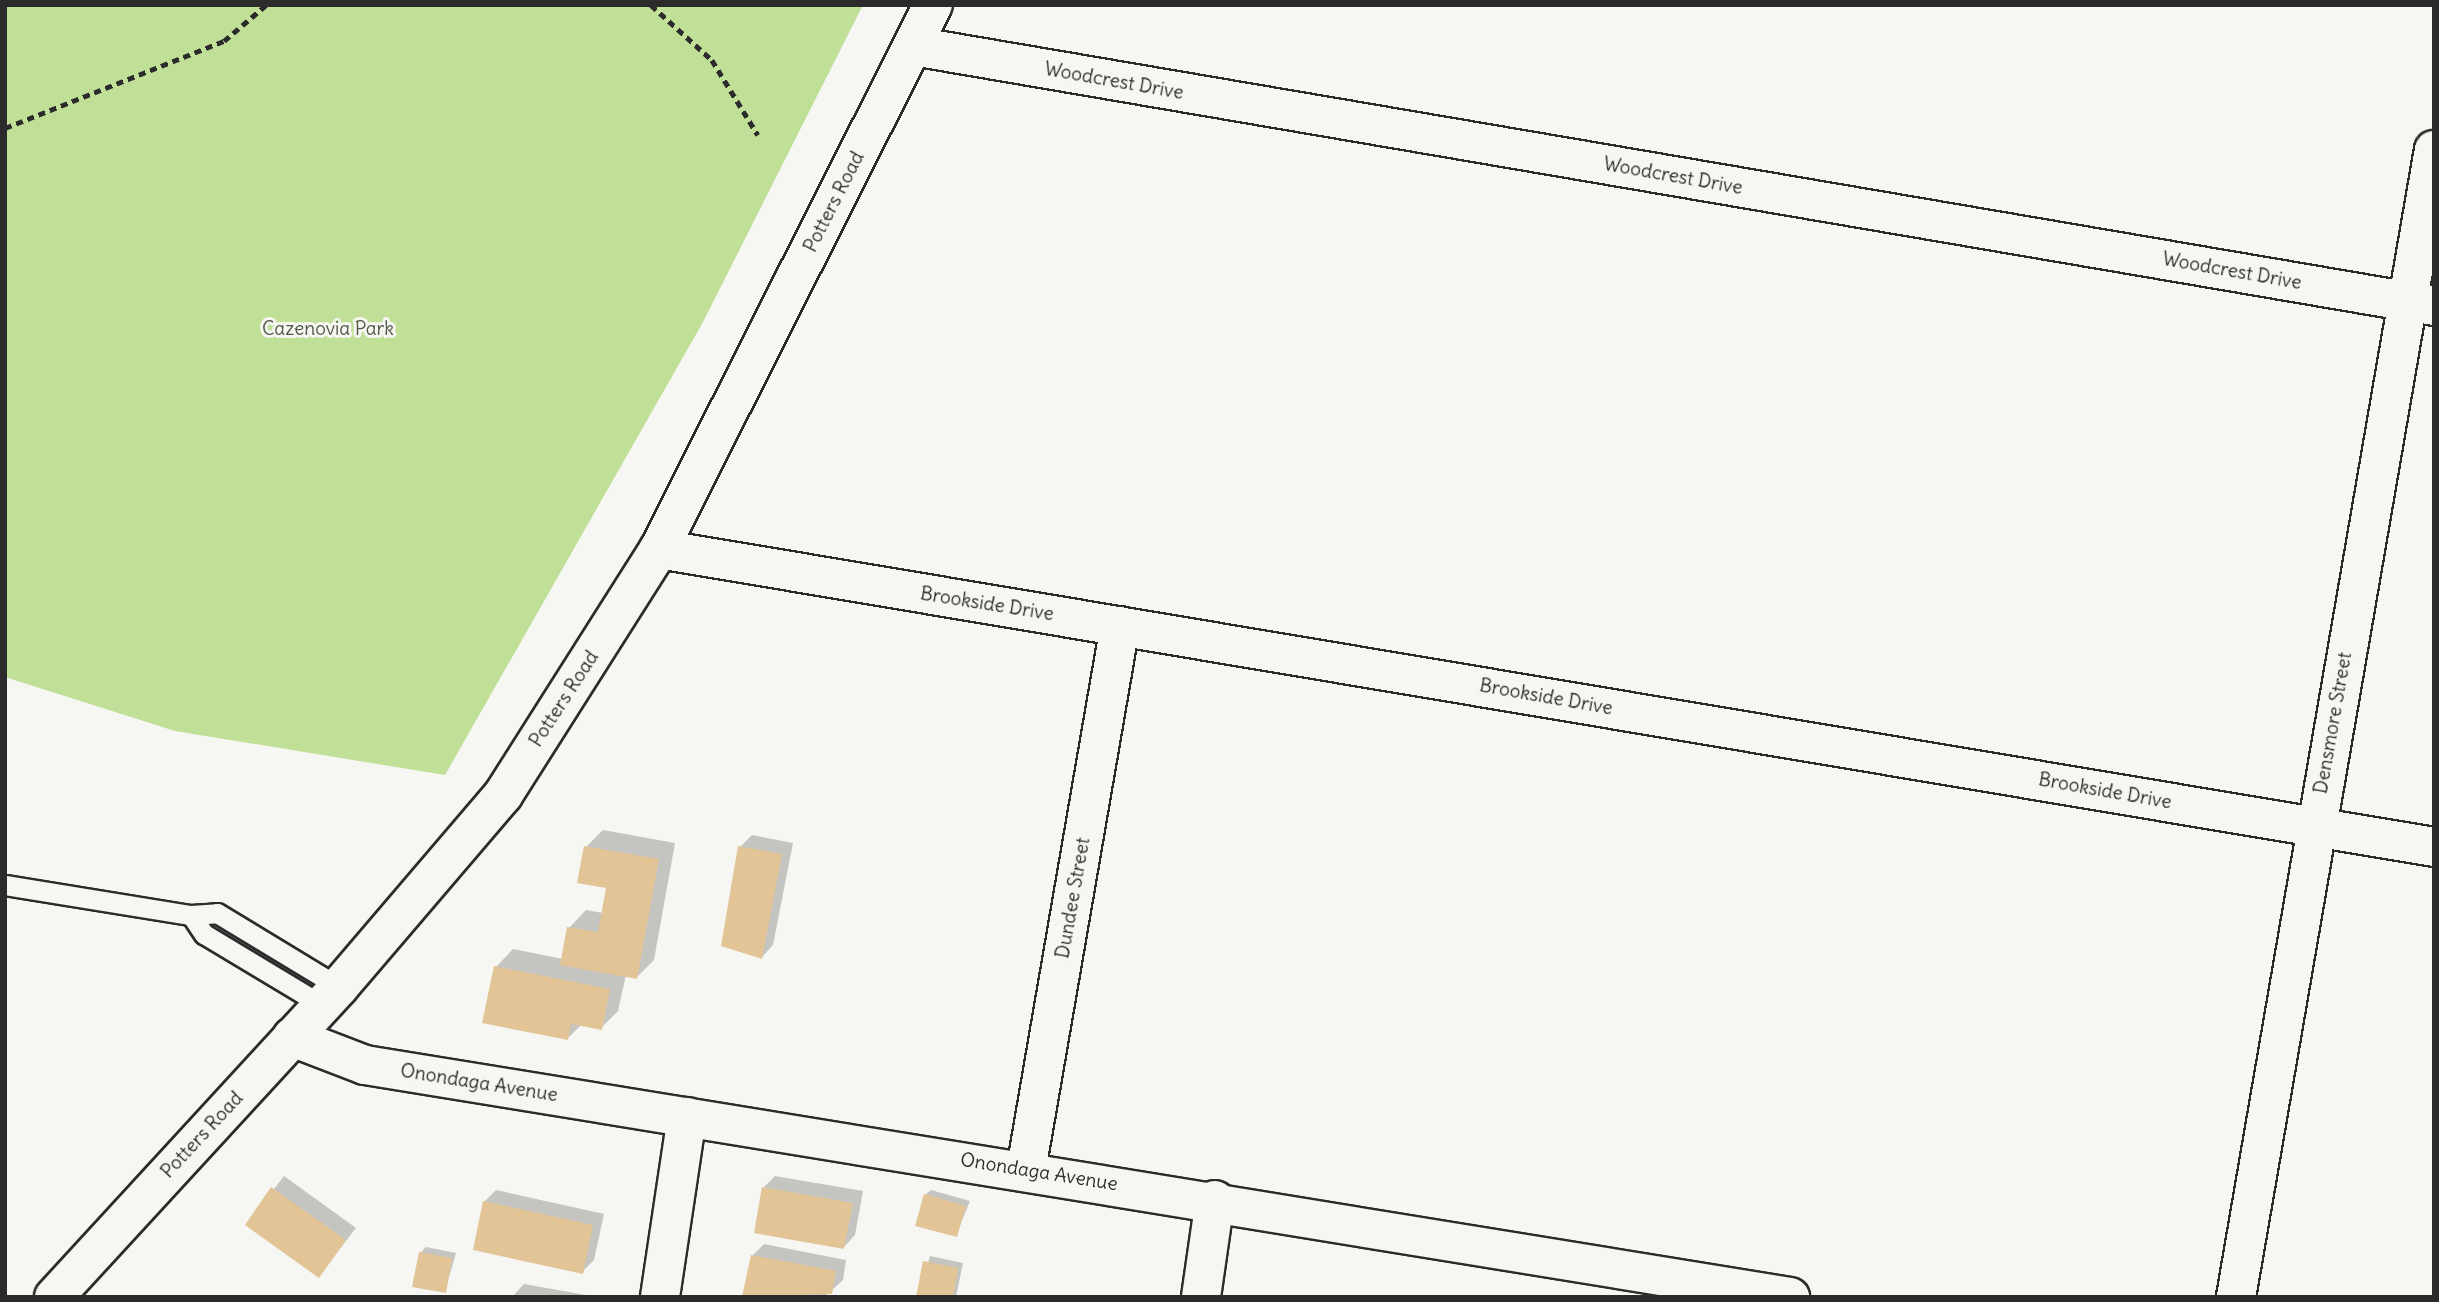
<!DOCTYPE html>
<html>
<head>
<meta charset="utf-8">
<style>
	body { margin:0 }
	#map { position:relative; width:2439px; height:1302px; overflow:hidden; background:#f6f6f2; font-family:Delius,sans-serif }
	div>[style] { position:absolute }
	.green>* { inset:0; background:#c0df97 }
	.shadow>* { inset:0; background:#0003 }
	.building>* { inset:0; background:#e2c496 }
	.path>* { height:4.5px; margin-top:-2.25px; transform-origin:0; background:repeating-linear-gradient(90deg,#2b2b2b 0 7px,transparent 0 12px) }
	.roads { filter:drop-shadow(2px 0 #2b2b2b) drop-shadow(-2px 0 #2b2b2b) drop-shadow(0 2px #2b2b2b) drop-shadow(0 -2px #2b2b2b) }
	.lane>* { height:19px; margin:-9.5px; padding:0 9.5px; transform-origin:9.5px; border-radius:9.5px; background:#f6f6f2 }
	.street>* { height:38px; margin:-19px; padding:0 19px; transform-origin:19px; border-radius:19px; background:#f6f6f2 }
	.secondary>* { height:38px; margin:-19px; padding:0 19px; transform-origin:19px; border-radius:19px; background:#f6f6f2 }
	span { translate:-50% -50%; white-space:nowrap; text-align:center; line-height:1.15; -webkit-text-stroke:6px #f6f6f2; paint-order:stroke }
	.street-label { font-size:19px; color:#2b2b2b }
	.park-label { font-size:19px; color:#505846 }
	.frame { position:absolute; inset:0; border:7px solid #2b2b2b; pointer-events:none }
</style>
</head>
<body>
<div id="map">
	<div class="green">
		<div style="clip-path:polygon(5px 5px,863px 5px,703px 322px,445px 775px,175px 731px,5px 677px)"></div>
	</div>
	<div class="shadow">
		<div style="clip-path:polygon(603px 830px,675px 843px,654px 960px,637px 977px,626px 975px,618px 1011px,601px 1028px,582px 1024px,567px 1039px,496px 967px,513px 949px,563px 959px,569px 928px,586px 910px,603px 913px,608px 886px,586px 847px)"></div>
		<div style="clip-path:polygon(752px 835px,793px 843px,773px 945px,762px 957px,740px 847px)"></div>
		<div style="clip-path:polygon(284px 1176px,356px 1228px,319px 1276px,247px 1224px)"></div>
		<div style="clip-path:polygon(775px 1176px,863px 1191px,855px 1235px,844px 1247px,764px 1187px)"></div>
		<div style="clip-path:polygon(496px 1190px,604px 1214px,594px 1260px,582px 1272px,484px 1202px)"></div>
		<div style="clip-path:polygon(931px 1190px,970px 1201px,956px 1235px,925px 1195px)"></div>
		<div style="clip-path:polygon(764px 1244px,846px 1260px,843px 1280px,824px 1297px,744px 1297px,752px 1256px)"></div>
		<div style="clip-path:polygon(426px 1247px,456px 1253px,445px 1291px,420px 1253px)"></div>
		<div style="clip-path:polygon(930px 1256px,963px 1263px,956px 1297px,918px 1297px)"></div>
		<div style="clip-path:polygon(524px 1284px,586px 1295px,585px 1297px,512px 1297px)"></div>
	</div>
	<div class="building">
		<div style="clip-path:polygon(584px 846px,659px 859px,637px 979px,560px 965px,567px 927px,598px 932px,606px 888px,577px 883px)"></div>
		<div style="clip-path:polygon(738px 846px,782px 854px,762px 959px,721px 946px)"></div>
		<div style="clip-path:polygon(494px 966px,610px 989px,602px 1030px,571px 1024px,568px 1040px,482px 1023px)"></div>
		<div style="clip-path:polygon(271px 1187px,346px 1240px,319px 1278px,245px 1225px)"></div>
		<div style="clip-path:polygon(762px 1187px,853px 1203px,844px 1249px,754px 1233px)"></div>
		<div style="clip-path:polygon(924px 1194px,966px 1206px,957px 1237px,915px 1226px)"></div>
		<div style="clip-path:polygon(483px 1201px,593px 1225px,583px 1274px,473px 1250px)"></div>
		<div style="clip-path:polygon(419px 1252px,452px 1258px,446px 1293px,412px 1287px)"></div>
		<div style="clip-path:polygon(751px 1255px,836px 1271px,832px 1294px,742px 1297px)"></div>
		<div style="clip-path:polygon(923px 1261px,958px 1268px,953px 1297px,916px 1297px)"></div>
	</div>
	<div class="path">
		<div style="left:651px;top:5px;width:82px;rotate:42deg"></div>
		<div style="left:712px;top:60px;width:88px;rotate:58.5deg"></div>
		<div style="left:5px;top:128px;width:236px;rotate:-21.7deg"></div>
		<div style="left:224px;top:41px;width:55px;rotate:-40.6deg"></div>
	</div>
	<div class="roads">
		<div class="lane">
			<div style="left:5px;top:885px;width:188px;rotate:9.2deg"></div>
			<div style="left:191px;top:915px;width:26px;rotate:-4deg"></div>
			<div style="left:217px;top:913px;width:143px;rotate:31.2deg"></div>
			<div style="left:191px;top:915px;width:23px;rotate:56deg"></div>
			<div style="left:204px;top:934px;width:138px;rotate:31deg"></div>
		</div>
		<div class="street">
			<div style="left:913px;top:46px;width:1543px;rotate:9.7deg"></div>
			<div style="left:659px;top:549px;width:1800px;rotate:9.53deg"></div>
			<div style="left:1026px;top:1170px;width:552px;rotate:-80.2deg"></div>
			<div style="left:660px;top:1297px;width:182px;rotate:-81.5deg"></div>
			<div style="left:1201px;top:1297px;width:98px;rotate:-81.8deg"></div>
			<div style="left:2236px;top:1297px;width:1164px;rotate:-80.21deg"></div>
		</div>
		<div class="secondary">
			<div style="left:292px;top:1037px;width:78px;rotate:21deg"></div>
			<div style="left:365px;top:1065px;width:1444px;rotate:9.25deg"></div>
			<div style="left:54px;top:1297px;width:421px;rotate:-47.4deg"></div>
			<div style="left:339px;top:987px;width:253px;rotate:-49.5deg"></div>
			<div style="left:503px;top:795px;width:291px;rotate:-57.6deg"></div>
			<div style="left:659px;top:549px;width:609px;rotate:-63.27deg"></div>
		</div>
	</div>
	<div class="street-label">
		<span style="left:1114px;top:81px;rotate:10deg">Woodcrest Drive</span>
		<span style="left:1673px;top:176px;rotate:10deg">Woodcrest Drive</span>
		<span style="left:834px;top:202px;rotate:-63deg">Potters Road</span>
		<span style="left:2232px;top:271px;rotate:10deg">Woodcrest Drive</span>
		<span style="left:987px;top:604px;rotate:9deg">Brookside Drive</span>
		<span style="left:1546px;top:697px;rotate:10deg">Brookside Drive</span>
		<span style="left:564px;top:699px;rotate:-57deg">Potters Road</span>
		<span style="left:2333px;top:723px;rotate:-80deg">Densmore Street</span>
		<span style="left:2105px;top:791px;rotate:10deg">Brookside Drive</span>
		<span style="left:1073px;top:898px;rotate:-80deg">Dundee Street</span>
		<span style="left:479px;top:1083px;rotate:9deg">Onondaga Avenue</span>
		<span style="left:202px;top:1135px;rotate:-47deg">Potters Road</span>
		<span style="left:1039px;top:1172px;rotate:9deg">Onondaga Avenue</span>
	</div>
	<div class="park-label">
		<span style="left:328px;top:329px">Cazenovia Park</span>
	</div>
	<div class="frame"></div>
</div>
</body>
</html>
